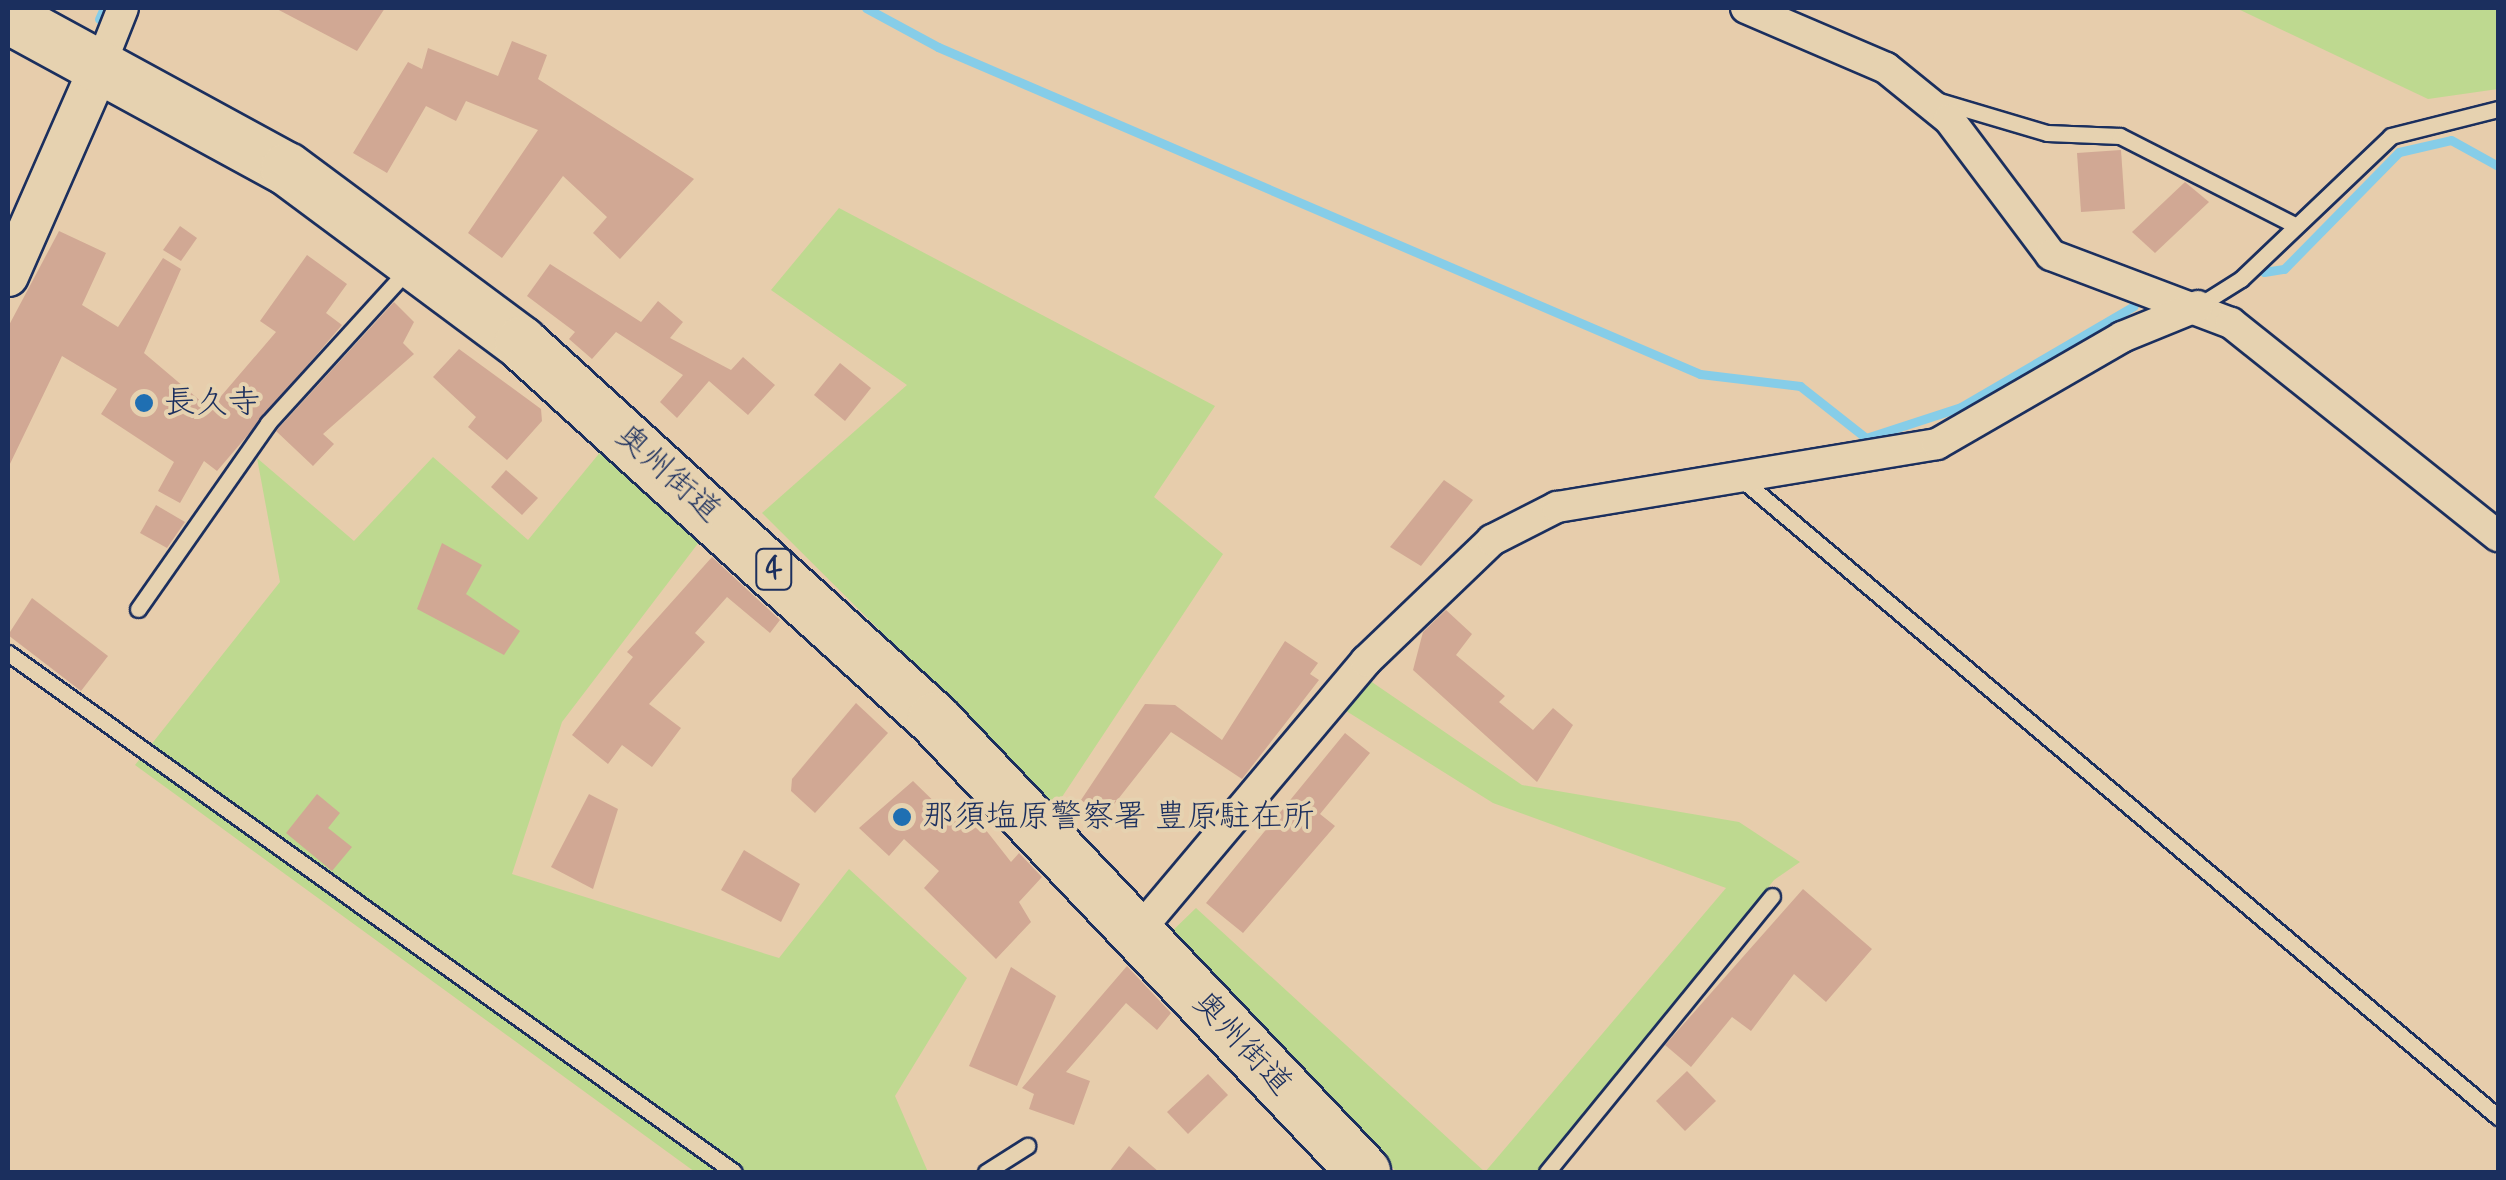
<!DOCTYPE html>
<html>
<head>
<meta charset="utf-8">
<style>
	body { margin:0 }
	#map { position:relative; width:2506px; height:1180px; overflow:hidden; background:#e7cdac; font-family:Mynerve,"Klee One",sans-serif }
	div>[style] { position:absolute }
	.green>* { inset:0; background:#bed990 }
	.stream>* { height:9px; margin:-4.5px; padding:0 4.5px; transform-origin:4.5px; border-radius:4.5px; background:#86cde8 }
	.building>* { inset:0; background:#d1a894 }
	.roads { filter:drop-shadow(2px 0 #1b2f5e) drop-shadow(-2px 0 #1b2f5e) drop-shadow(0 2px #1b2f5e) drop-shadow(0 -2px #1b2f5e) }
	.lane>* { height:15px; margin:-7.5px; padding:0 7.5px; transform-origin:7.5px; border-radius:7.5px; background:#e6d2b0 }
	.street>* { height:30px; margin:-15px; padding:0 15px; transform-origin:15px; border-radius:15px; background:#e6d2b0 }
	.secondary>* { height:40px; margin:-20px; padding:0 20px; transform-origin:20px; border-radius:20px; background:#e6d2b0 }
	.highway>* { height:52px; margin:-26px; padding:0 26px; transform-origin:26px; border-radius:26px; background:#e6d2b0 }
	.dots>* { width:28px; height:28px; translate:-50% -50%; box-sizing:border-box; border:5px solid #e6d2b0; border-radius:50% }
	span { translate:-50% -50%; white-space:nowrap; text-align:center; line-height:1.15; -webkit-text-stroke:8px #e6d2b0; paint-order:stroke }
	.shield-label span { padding:2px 8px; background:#e6d2b0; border:2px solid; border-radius:8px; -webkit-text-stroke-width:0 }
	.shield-label { font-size:30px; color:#1b2f5e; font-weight:700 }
	.poi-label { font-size:32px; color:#1b2f5e }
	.left { translate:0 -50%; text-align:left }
	.street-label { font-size:32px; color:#1b2f5e }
	.frame { position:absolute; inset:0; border:10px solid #1b2f5e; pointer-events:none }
</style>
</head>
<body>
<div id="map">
	<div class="green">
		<div style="clip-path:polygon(2236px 8px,2498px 8px,2498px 89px,2428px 99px)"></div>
		<div style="clip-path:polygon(839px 208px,1215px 406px,1154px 497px,1223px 554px,1056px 806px,762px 513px,907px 385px,771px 290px)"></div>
		<div style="clip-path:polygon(602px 450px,709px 529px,562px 722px,512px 874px,779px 958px,849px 869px,967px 978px,895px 1096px,928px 1172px,695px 1172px,135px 765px,280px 582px,257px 458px,354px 541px,433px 457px,528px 540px)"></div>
		<div style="clip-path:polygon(1366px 678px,1522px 785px,1739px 822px,1800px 862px,1774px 880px,1547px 1172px,1397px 1172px,1165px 938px,1196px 908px,1485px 1172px,1726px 888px,1493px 803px,1343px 709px)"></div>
	</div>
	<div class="stream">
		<div style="left:866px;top:8px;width:82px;rotate:28.4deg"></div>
		<div style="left:938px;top:47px;width:829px;rotate:23.23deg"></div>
		<div style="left:1700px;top:374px;width:101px;rotate:6.8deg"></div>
		<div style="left:1800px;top:386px;width:84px;rotate:38.2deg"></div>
		<div style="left:1866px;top:438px;width:100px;rotate:-18.1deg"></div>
		<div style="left:1961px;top:407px;width:200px;rotate:-30.3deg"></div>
		<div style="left:99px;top:19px;width:12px;rotate:-66deg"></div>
		<div style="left:2264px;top:272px;width:20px;rotate:-9deg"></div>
		<div style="left:2284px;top:269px;width:164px;rotate:-45.5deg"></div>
		<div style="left:2399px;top:152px;width:53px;rotate:-13deg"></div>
		<div style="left:2451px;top:140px;width:54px;rotate:29deg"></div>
	</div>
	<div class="building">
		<div style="clip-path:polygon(275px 8px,385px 8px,357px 51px)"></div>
		<div style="clip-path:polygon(512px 41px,547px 55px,538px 79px,694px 179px,620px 259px,593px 233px,607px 217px,563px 176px,502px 258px,468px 233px,538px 130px,466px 101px,456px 121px,426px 106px,387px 173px,353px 153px,408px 62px,422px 69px,428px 48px,498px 76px)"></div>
		<div style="clip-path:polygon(2121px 150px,2125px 209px,2081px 212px,2077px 153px)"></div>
		<div style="clip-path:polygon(2185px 182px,2209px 202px,2155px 253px,2132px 232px)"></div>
		<div style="clip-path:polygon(180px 226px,197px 238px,181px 261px,163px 250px)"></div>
		<div style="clip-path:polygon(59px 231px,106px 253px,82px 305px,118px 327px,163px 258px,181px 269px,144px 353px,210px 409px,276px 332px,260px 321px,307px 255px,347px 284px,326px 313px,342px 325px,217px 471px,204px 461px,180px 503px,158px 491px,174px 462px,101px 414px,117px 389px,62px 356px,8px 468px,8px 327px)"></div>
		<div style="clip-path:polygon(550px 264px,641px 322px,658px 301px,683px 322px,670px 338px,731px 370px,743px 357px,775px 385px,748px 415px,709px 381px,677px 418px,660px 402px,683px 375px,616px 332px,592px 359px,569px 339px,575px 332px,527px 296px)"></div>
		<div style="clip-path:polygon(394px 302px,414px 322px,403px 343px,414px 354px,323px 434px,334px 444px,313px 466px,276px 431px)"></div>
		<div style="clip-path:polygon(459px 349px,541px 409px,542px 421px,507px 460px,468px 427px,476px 417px,433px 377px)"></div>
		<div style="clip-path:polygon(840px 363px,871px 388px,845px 421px,814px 395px)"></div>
		<div style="clip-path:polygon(506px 470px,538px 498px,522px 515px,491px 487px)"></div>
		<div style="clip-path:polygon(1444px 480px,1473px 500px,1421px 566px,1390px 547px)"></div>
		<div style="clip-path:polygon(156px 505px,185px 522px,167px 548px,140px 533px)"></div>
		<div style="clip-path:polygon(442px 543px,482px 565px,466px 594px,520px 631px,504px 655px,417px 609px)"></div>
		<div style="clip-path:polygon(712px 557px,780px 620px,770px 633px,727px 597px,695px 633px,705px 642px,649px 704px,681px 728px,652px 767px,622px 745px,608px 764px,572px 735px,633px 657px,627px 652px)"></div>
		<div style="clip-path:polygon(32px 598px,108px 656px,81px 691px,8px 635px)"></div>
		<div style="clip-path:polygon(1446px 610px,1472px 634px,1456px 655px,1505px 696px,1499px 702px,1533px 730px,1553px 708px,1573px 725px,1537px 782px,1413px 670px,1423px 632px)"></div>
		<div style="clip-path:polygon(1285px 641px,1318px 663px,1310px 674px,1319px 680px,1242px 779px,1171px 732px,1104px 817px,1081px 800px,1145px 704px,1175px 705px,1222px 740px)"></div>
		<div style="clip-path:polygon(856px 703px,888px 733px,815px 813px,791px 791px,792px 779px)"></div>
		<div style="clip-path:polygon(1345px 733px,1370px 753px,1320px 814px,1335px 826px,1243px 933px,1206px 903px)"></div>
		<div style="clip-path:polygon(913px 781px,949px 816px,963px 801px,1011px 862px,1019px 853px,1042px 877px,1019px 902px,1031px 922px,996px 959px,924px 888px,939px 871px,904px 839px,889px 856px,859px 828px)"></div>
		<div style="clip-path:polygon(317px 794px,340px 813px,328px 828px,352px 847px,332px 871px,286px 833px)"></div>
		<div style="clip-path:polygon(589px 794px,618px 809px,593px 889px,551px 867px)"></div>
		<div style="clip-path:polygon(744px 850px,800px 884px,781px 922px,721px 890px)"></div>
		<div style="clip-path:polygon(1803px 889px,1872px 949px,1826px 1002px,1794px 974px,1751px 1031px,1732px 1017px,1691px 1067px,1665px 1045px)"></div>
		<div style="clip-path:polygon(1127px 966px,1171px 1013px,1157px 1030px,1126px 1003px,1066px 1072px,1090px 1081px,1074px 1125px,1029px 1109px,1034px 1094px,1022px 1088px)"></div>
		<div style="clip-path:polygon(1011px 967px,1056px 996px,1017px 1086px,969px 1066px)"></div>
		<div style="clip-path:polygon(1687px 1071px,1716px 1101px,1685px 1131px,1656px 1101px)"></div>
		<div style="clip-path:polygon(1208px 1074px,1228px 1095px,1188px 1134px,1167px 1112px)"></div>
		<div style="clip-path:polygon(1129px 1146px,1159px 1172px,1109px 1172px)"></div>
	</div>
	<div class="roads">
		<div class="lane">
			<div style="left:1939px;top:101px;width:113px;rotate:16.5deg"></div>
			<div style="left:2047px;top:133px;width:73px;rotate:2.4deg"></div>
			<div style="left:2120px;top:136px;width:196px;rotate:27deg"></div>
			<div style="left:2198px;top:306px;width:51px;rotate:-32.1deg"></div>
			<div style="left:2241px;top:279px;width:207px;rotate:-43.6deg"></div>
			<div style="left:2391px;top:136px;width:110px;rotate:-14.2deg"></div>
			<div style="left:1739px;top:477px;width:993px;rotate:40.14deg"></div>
			<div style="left:138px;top:609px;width:227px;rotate:-55deg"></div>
			<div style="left:268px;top:423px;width:208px;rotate:-47.7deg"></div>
			<div style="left:8px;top:653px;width:892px;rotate:35.56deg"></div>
			<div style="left:986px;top:1172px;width:49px;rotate:-32.4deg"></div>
			<div style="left:1547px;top:1172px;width:356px;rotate:-50.8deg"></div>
		</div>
		<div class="street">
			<div style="left:1746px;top:8px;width:152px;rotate:23.2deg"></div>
			<div style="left:1886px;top:68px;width:81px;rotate:39deg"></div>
			<div style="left:1949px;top:119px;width:170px;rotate:53.1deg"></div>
			<div style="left:2051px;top:255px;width:192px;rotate:20.7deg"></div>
			<div style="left:2231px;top:323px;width:342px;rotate:38.6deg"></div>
			<div style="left:100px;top:66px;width:62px;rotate:-68.4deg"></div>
			<div style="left:1137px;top:933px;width:356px;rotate:-49.9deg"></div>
			<div style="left:1366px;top:661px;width:175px;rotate:-43.8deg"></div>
			<div style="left:1492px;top:540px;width:73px;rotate:-26.9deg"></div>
			<div style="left:1557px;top:507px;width:385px;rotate:-9.4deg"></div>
			<div style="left:1937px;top:444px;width:214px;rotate:-30deg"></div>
			<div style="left:2122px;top:337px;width:82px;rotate:-22.2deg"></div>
		</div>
		<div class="secondary">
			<div style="left:8px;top:276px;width:229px;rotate:-66.3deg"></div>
		</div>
		<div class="highway">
			<div style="left:8px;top:17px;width:318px;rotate:28.6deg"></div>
			<div style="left:287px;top:169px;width:292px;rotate:36.6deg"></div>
			<div style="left:521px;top:343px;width:559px;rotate:42.32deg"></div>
			<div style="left:934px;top:719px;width:625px;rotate:46.49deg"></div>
		</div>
	</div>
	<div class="dots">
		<div style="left:144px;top:403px;background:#1f6fb2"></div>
		<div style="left:902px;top:817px;background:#1f6fb2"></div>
	</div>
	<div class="shield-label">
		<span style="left:774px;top:569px">4</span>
	</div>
	<div class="poi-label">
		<span class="left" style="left:164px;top:403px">長久寺</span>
		<span class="left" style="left:922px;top:817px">那須塩原警察署 豊原駐在所</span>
	</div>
	<div class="street-label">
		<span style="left:668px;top:474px;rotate:42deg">奥州街道</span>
		<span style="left:1242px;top:1044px;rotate:47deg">奥州街道</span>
	</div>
	<div class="frame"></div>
</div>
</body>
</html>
